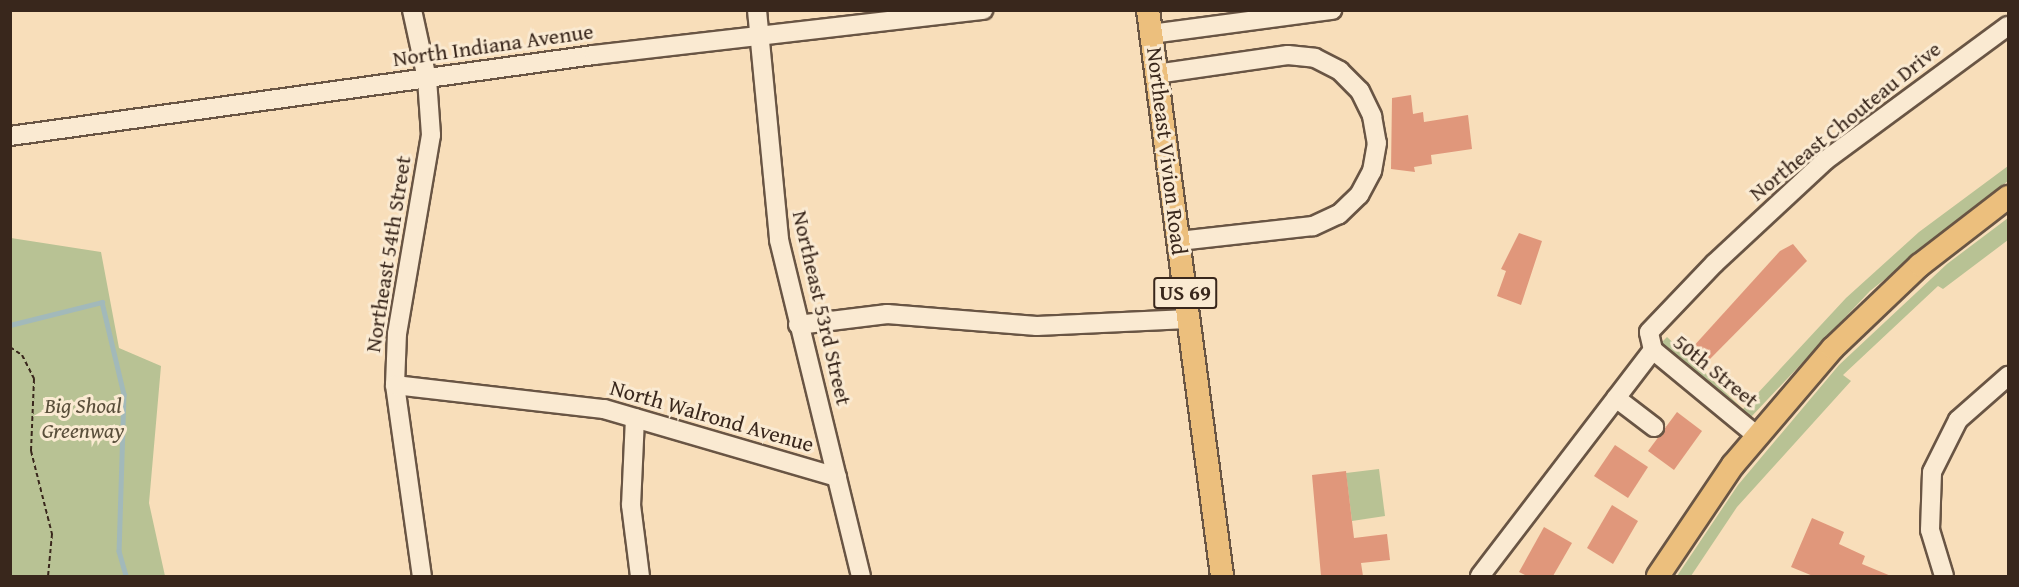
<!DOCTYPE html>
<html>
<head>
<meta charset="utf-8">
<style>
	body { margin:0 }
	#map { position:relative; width:2019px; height:587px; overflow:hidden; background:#f8deba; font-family:"Gentium Book Plus",serif }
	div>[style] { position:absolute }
	.green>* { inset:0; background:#b8c294 }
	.stream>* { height:4.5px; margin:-2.25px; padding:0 2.25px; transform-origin:2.25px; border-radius:2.25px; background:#a2b9ba }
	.building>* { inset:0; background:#e0977b }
	.path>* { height:2px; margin-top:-1px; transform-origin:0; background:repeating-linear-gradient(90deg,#39271c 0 4.5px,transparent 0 7.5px) }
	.roads { filter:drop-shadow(2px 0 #695544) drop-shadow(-2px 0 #695544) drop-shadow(0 2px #695544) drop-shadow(0 -2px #695544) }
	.minor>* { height:18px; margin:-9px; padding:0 9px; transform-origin:9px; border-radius:9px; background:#faead2 }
	.major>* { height:22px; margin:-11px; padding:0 11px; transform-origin:11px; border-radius:11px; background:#ecbf7d }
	span { translate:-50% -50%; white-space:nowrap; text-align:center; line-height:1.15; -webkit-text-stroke:6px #faead2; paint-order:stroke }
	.shield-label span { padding:2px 4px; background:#faead2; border:2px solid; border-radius:4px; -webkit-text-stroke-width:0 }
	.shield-label { font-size:21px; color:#39271c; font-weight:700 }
	.street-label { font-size:22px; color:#39271c }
	.park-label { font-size:22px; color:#594e3a; font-style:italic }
	.frame { position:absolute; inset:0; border:12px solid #39271c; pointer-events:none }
</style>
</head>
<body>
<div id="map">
	<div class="green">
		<div style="clip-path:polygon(2008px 166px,2008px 181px,1870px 291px,1751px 417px,1745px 418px,1664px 353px,1660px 344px,1667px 337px,1743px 409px,1846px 298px,1919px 232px)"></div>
		<div style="clip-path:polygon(2008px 218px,2008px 240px,1943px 289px,1938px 286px,1843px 375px,1851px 381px,1737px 507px,1691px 576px,1677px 576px,1738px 485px,1839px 365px,1947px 264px)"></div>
		<div style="clip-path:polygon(11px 238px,101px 252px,119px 348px,161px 366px,149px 503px,165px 576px,11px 576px)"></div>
		<div style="clip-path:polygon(1379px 469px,1385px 516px,1352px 521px,1346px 473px)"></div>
	</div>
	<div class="stream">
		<div style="left:10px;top:325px;width:95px;rotate:-14deg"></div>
		<div style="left:102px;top:302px;width:95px;rotate:76.6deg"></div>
		<div style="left:124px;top:394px;width:157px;rotate:91.8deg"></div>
		<div style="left:119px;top:551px;width:26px;rotate:74deg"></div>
	</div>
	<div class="building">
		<div style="clip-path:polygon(1411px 95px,1413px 114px,1423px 112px,1424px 122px,1468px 115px,1472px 149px,1431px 155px,1432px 164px,1414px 167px,1415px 172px,1391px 169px,1392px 98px)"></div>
		<div style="clip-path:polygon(1519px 233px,1542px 241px,1521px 305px,1497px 296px,1506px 271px,1501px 269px)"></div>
		<div style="clip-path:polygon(1793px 244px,1807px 261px,1707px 362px,1692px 348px,1780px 251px)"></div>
		<div style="clip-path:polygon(1677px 412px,1702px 431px,1674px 470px,1648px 451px)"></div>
		<div style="clip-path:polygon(1615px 445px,1648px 467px,1628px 498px,1594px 476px)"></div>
		<div style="clip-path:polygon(1346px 471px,1354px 538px,1387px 534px,1390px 560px,1361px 563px,1363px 576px,1321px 576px,1312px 475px)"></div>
		<div style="clip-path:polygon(1612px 505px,1638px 521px,1613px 564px,1587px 548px)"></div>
		<div style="clip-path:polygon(1812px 518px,1844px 532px,1839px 544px,1865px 556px,1862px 564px,1891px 576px,1813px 576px,1791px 567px)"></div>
		<div style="clip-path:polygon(1544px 527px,1572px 543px,1553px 576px,1527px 576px,1519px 572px)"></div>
	</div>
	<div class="path">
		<div style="left:10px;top:347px;width:14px;rotate:34deg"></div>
		<div style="left:22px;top:355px;width:27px;rotate:63deg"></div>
		<div style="left:34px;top:379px;width:72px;rotate:92.4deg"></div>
		<div style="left:31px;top:451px;width:86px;rotate:75.8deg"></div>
		<div style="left:52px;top:534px;width:42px;rotate:95.4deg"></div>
	</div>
	<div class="roads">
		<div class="minor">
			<div style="left:412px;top:10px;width:71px;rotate:77.7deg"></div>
			<div style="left:427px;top:79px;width:56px;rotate:85.9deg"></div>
			<div style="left:431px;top:135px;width:201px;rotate:99.7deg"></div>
			<div style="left:397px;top:333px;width:52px;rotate:92.2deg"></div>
			<div style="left:395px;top:385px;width:193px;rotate:82deg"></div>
			<div style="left:757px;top:10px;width:231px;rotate:84.5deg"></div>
			<div style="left:779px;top:240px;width:346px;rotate:76.3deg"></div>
			<div style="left:1151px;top:34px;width:183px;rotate:-7.6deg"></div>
			<div style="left:1156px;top:74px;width:133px;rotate:-8.2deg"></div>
			<div style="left:1288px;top:55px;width:27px;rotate:6deg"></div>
			<div style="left:1315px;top:58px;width:28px;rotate:27deg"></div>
			<div style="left:1340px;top:71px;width:28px;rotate:45deg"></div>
			<div style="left:1360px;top:91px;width:28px;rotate:64deg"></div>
			<div style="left:1372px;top:116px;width:27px;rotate:80deg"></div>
			<div style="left:1377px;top:143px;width:28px;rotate:100deg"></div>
			<div style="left:1372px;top:171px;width:27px;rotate:118deg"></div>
			<div style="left:1359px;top:195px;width:28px;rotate:136deg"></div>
			<div style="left:1339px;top:214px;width:29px;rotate:155deg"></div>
			<div style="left:1313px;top:226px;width:135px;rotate:173.6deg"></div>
			<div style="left:10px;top:136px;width:590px;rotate:-7.9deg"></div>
			<div style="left:594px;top:55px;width:392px;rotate:-6.6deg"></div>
			<div style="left:798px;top:325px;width:90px;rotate:-7deg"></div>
			<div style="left:887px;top:314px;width:150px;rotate:4.6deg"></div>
			<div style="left:1037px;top:326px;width:151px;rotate:-2.7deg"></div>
			<div style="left:395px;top:385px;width:210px;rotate:6.6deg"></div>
			<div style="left:604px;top:409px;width:243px;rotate:16.3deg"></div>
			<div style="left:1616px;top:398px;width:48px;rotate:37.3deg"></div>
			<div style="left:635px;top:418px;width:87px;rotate:92.6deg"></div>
			<div style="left:631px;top:505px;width:72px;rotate:82.8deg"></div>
			<div style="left:1756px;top:435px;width:134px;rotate:-140.5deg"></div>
			<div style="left:1653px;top:350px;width:18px;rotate:-103deg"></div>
			<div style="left:1649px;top:332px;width:95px;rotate:-46.3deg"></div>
			<div style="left:1715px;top:263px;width:151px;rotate:-42.9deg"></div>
			<div style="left:1826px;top:160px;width:226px;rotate:-36.4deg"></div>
			<div style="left:1480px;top:576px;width:285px;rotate:-52.6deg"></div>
			<div style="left:1944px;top:576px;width:48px;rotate:-106.9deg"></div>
			<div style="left:1930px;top:530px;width:58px;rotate:-88deg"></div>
			<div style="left:1932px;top:472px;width:58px;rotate:-63.4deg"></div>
			<div style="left:1958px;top:420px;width:67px;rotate:-41.3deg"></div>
		</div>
		<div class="major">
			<div style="left:1148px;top:10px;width:571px;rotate:82.55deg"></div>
			<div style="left:1658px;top:576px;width:134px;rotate:-56deg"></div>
			<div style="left:1733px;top:465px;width:154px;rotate:-49.5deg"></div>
			<div style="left:1833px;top:348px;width:120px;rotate:-43.7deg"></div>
			<div style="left:1920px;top:265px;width:111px;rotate:-37.7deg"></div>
		</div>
	</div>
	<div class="shield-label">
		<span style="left:1185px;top:293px">US 69</span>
	</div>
	<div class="street-label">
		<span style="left:493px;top:45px;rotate:-8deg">North Indiana Avenue</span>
		<span style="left:1845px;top:121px;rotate:-39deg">Northeast Chouteau Drive</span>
		<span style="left:1167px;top:151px;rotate:83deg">Northeast Vivion Road</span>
		<span style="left:388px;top:254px;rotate:-81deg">Northeast 54th Street</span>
		<span style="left:822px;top:308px;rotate:77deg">Northeast 53rd Street</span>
		<span style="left:1716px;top:371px;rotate:39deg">50th Street</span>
		<span style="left:712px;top:416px;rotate:16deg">North Walrond Avenue</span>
	</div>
	<div class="park-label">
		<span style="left:83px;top:418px">Big Shoal<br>Greenway</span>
	</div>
	<div class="frame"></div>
</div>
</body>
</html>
